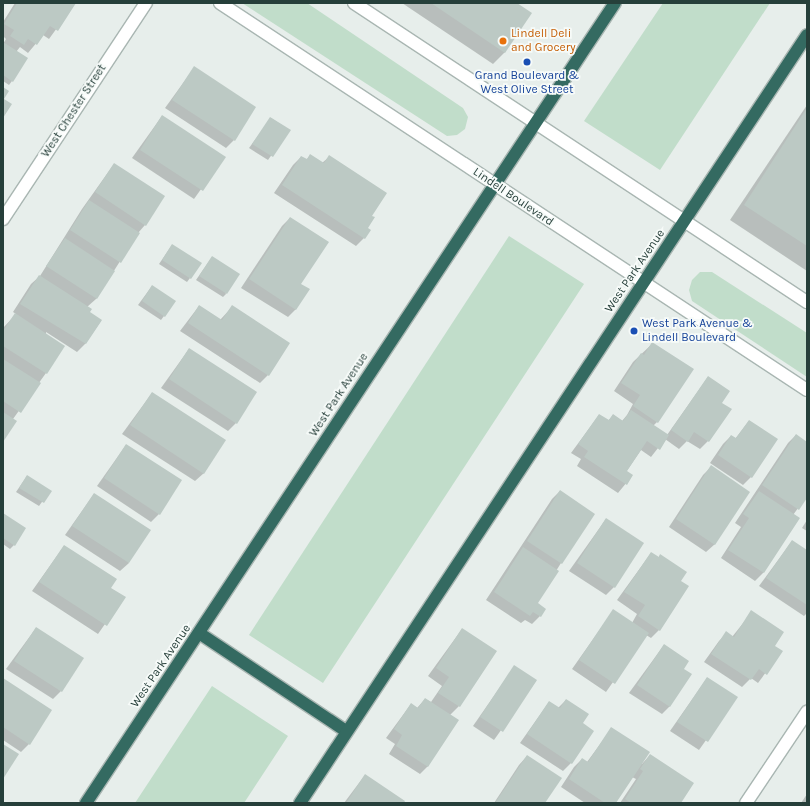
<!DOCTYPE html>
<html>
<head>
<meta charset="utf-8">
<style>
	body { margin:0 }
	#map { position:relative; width:810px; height:806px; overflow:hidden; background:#e7eeeb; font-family:Karla,sans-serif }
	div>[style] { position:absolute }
	.green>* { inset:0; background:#c1ddca }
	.shadow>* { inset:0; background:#0003 }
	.building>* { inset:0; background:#bcc9c4 }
	.roads { filter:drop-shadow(1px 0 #a9b6b2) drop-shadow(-1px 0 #a9b6b2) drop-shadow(0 1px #a9b6b2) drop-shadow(0 -1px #a9b6b2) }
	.street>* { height:12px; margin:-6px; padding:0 6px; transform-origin:6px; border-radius:6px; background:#fff }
	.highway>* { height:12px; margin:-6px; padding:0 6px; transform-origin:6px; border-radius:6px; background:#346a61 }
	.dots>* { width:11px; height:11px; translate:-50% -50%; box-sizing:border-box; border:2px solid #f7fbf9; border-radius:50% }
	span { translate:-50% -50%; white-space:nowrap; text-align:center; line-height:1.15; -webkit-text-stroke:3.5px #f7fbf9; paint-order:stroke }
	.food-label { font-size:12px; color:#c56008 }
	.left { translate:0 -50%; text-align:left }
	.transit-label { font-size:12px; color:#164399 }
	.street-label { font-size:12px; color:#263f3a }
	.frame { position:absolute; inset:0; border:4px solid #263f3a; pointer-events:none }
</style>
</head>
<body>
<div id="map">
	<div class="green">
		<div style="clip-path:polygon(242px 3px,307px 3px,463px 108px,468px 117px,465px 129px,457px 135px,447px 136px)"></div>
		<div style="clip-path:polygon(663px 3px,770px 3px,660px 170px,584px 121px)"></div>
		<div style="clip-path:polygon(509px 236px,584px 284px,323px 683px,249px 635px)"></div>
		<div style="clip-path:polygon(700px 272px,712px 272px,807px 333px,807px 377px,692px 301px,689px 290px,692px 280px)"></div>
		<div style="clip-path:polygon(212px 686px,288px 736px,244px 803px,135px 803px)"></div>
	</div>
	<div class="shadow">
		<div style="clip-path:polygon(15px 3px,75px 3px,49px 39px,43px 35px,28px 53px,20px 47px,16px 52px,12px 81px,9px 85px,3px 81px,3px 44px,6px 39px,3px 36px,3px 22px)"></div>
		<div style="clip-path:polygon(402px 3px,516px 3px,505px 52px,493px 64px)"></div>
		<div style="clip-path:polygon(194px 68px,234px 140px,226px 148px,165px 108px)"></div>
		<div style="clip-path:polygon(807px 105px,807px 271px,730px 220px)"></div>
		<div style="clip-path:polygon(162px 116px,224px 157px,194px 199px,132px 158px)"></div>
		<div style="clip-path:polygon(271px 118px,289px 130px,268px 160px,249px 148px)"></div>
		<div style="clip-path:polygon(310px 156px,322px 163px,329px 157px,371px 216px,364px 238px,356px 246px,274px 193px,293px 165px,301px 157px,306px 160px)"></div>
		<div style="clip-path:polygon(114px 164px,145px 225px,138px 233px,96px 299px,87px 307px,88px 313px,101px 321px,85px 344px,77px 352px,46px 332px,46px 373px,13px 419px,3px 440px,3px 328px,16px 314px,13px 312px,31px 284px,40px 276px,82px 209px)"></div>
		<div style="clip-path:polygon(290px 218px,300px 284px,296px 309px,288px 317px,241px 288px,282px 226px)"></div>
		<div style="clip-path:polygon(172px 245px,190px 278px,187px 282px,159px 264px)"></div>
		<div style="clip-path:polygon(212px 257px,226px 294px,223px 297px,196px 280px)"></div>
		<div style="clip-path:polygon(152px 286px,164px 316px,161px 320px,138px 305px)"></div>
		<div style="clip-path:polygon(199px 306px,220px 320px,232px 307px,268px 375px,260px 383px,180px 331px)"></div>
		<div style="clip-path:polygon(653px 343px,657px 422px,653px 426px,667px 435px,708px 377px,721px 403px,708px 441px,700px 449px,687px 441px,679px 449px,665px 439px,651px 457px,641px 450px,626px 472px,632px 476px,618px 493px,577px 466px,581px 459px,571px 453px,599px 415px,608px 421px,613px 415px,622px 421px,627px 415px,633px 404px,614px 391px,633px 362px)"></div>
		<div style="clip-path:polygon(189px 349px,236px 423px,228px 431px,161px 388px)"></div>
		<div style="clip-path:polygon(152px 393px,204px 473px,195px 481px,122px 434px)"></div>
		<div style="clip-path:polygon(749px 421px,751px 477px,743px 485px,710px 463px,723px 444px,731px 436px,735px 439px)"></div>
		<div style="clip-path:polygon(796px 435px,807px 443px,807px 496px,793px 515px,798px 518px,763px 573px,755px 581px,721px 558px,741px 527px,735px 523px,788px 443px)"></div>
		<div style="clip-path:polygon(126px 445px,159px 514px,151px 522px,97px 486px)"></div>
		<div style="clip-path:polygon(711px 467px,715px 544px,706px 552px,669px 527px,703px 475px)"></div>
		<div style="clip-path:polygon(27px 476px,50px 491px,39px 506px,16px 492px)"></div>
		<div style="clip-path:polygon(560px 491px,561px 563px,536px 603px,540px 616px,532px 624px,525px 620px,521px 623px,486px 600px,552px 499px)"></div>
		<div style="clip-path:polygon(94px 494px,129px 563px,120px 571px,65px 535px)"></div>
		<div style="clip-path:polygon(3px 514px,14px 545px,10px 549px,3px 544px)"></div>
		<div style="clip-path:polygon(606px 519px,614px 587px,606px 595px,569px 571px)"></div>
		<div style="clip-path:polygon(807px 520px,807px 531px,802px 528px)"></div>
		<div style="clip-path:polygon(792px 541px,807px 551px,807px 613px,804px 616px,759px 586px)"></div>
		<div style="clip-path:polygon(64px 546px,110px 588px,124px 597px,98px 634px,32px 591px)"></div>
		<div style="clip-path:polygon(651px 553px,658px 558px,660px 555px,680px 581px,659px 630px,651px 638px,646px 635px,606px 692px,572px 669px,613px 611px,632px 623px,637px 614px,617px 600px)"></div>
		<div style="clip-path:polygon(752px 612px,773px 646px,781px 652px,758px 683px,751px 678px,742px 687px,704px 662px,719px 641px,727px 633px,732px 637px)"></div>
		<div style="clip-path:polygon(36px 628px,61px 691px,53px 699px,6px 669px)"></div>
		<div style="clip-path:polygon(462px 629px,459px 706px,450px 715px,428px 766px,420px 774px,389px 754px,395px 744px,386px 738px,411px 704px,417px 708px,425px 699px,431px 702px,442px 686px,428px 676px)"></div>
		<div style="clip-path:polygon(664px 645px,670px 706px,662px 714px,629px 693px)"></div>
		<div style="clip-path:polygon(514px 667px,536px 681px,494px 740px,473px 726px)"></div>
		<div style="clip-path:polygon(707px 678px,736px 698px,699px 750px,670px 731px)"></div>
		<div style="clip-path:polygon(3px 679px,29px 744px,21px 752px,3px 740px)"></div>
		<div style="clip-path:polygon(566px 700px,582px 723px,571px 763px,563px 771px,520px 743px,549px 702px,558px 708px)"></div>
		<div style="clip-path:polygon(612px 728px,642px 764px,650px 755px,680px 803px,620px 803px,636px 779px,632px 777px,615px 803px,585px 803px,561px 787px,574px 767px,582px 759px,587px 762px)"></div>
		<div style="clip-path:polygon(527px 756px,544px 803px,494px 803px,519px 765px)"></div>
		<div style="clip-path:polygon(365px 775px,403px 803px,344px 803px)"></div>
		<div style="clip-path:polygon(807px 794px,807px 803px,801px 803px)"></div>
	</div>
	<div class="building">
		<div style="clip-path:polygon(17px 3px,76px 3px,58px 31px,50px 26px,37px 45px,28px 39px,24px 45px,10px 36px,14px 30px,4px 24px)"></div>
		<div style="clip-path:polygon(431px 3px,517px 3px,532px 13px,505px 53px)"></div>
		<div style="clip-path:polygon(3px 42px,28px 58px,13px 82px,3px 75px)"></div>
		<div style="clip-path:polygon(194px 66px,256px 107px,235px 141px,172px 100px)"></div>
		<div style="clip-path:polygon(3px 87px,9px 91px,4px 99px,12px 104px,3px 118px)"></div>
		<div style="clip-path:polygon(807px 108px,807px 246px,744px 205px)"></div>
		<div style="clip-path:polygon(162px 115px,226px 157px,203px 191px,140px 150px)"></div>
		<div style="clip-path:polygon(270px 117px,291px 130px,273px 157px,252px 144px)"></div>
		<div style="clip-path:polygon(310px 154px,324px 163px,329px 155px,387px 193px,372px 216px,375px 217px,368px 228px,371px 230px,365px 239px,282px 185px,301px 156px,307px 159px)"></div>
		<div style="clip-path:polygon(114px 163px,165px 196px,146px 226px,95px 192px)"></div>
		<div style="clip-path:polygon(89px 200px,140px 233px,121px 263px,70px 230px)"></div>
		<div style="clip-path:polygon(290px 217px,329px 242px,301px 284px,310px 289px,296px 310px,249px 279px)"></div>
		<div style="clip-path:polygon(65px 238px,115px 271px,97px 299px,46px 266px)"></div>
		<div style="clip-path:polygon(172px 244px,202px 263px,191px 279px,162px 260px)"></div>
		<div style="clip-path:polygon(212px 256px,240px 274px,227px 294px,199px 276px)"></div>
		<div style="clip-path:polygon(39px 275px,92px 309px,90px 312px,102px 320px,86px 344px,20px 304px)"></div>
		<div style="clip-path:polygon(152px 285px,176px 301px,165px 317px,142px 301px)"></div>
		<div style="clip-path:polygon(199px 305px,222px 320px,232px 305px,290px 343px,269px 376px,188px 323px)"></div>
		<div style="clip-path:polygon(15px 313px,65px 346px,47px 374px,3px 346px,3px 331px)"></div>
		<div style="clip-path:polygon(652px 342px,694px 369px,658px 423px,633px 406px,640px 395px,621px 383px,641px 353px,644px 355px)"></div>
		<div style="clip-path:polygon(189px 348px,257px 392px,237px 424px,169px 379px)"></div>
		<div style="clip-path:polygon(3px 359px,41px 383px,21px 413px,3px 401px)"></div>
		<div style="clip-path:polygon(708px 376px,730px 391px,722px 403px,732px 409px,709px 442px,694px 432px,688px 442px,671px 430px)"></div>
		<div style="clip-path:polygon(152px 392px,226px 440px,204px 474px,130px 425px)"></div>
		<div style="clip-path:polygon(631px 410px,669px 435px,660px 450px,647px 441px,627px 471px,633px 475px,627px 485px,584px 457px,588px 451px,578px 444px,599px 414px,609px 420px,613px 414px,623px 421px)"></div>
		<div style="clip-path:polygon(3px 412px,17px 421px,3px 442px)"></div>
		<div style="clip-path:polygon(749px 420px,778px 439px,752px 478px,718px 455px,731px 435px,736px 438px)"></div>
		<div style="clip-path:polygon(796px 434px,807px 442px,807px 498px,799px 510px,762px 485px)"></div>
		<div style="clip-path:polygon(126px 444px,182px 480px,160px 515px,104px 478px)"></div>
		<div style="clip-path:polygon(711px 465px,750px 492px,715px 545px,676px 519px)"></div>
		<div style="clip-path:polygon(27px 475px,52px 491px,44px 503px,19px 488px)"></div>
		<div style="clip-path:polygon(560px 490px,595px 514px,562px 564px,527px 541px)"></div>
		<div style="clip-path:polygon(759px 491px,800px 518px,764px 573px,728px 550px,749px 518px,743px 514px)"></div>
		<div style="clip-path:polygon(94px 493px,151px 530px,129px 563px,72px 526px)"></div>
		<div style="clip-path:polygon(3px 513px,26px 528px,15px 546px,3px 538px)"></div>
		<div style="clip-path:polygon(606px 518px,644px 543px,615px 588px,577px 563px)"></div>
		<div style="clip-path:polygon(792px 540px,807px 550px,807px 605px,766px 578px)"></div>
		<div style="clip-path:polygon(64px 545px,117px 579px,111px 588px,126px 597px,107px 626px,39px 582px)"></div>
		<div style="clip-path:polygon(523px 547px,559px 571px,538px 603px,546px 609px,541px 617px,533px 612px,530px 616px,494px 592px)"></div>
		<div style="clip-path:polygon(651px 552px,659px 557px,660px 554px,687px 572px,681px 581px,689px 586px,660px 631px,638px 616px,645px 605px,624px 592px)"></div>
		<div style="clip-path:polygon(613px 609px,649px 633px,615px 684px,579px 660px)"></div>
		<div style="clip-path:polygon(751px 610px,784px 632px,775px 646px,783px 651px,767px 675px,759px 669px,751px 680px,711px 654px,726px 631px,734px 637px)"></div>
		<div style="clip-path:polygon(36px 627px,84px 658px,62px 692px,14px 661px)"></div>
		<div style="clip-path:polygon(462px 628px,497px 651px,460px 707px,438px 693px,449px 677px,436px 668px)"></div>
		<div style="clip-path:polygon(664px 644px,689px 661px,684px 669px,692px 674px,670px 707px,637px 685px)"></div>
		<div style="clip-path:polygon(514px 665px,537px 680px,503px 732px,480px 717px)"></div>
		<div style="clip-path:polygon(707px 677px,738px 697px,708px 742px,677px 722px)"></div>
		<div style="clip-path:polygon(3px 678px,52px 710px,30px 745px,3px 727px)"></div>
		<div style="clip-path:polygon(425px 698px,459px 720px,428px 767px,396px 746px,402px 735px,394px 729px,411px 703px,418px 708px)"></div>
		<div style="clip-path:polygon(566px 699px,589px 714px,583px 723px,594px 731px,572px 764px,527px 734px,549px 701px,560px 708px)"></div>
		<div style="clip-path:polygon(611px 727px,650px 752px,616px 803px,605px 803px,569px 779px,582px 758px,588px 762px)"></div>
		<div style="clip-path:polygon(3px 744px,19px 754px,3px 779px)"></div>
		<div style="clip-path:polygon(650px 754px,694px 783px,681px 803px,631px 803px,625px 799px,643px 771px,640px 769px)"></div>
		<div style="clip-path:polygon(527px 755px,562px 778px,545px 803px,495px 803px)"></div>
		<div style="clip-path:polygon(365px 774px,405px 801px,404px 803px,346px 803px)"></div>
	</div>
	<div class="roads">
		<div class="street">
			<div style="left:220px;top:3px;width:703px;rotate:33.4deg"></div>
			<div style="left:354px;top:3px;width:543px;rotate:33.43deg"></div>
			<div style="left:3px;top:219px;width:259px;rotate:-56.5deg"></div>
			<div style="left:746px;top:803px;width:110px;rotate:-56.2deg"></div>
		</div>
		<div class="highway">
			<div style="left:199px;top:633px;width:177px;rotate:33.7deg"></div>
			<div style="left:86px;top:803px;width:959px;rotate:-56.53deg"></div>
			<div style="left:300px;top:803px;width:920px;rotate:-56.57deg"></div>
		</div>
	</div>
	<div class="dots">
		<div style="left:503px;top:41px;background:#e8710a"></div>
		<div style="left:527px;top:62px;background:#1a4fb4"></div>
		<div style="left:634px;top:331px;background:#1a4fb4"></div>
	</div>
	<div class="food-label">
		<span class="left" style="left:511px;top:41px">Lindell Deli<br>and Grocery</span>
	</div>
	<div class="transit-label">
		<span style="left:527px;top:83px">Grand Boulevard &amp;<br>West Olive Street</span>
		<span class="left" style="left:642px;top:331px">West Park Avenue &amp;<br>Lindell Boulevard</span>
	</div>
	<div class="street-label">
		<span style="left:74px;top:111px;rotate:-57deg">West Chester Street</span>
		<span style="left:513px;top:197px;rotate:34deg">Lindell Boulevard</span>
		<span style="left:635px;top:271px;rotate:-56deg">West Park Avenue</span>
		<span style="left:339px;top:395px;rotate:-57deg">West Park Avenue</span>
		<span style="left:161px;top:666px;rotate:-56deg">West Park Avenue</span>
	</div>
	<div class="frame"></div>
</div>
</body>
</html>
